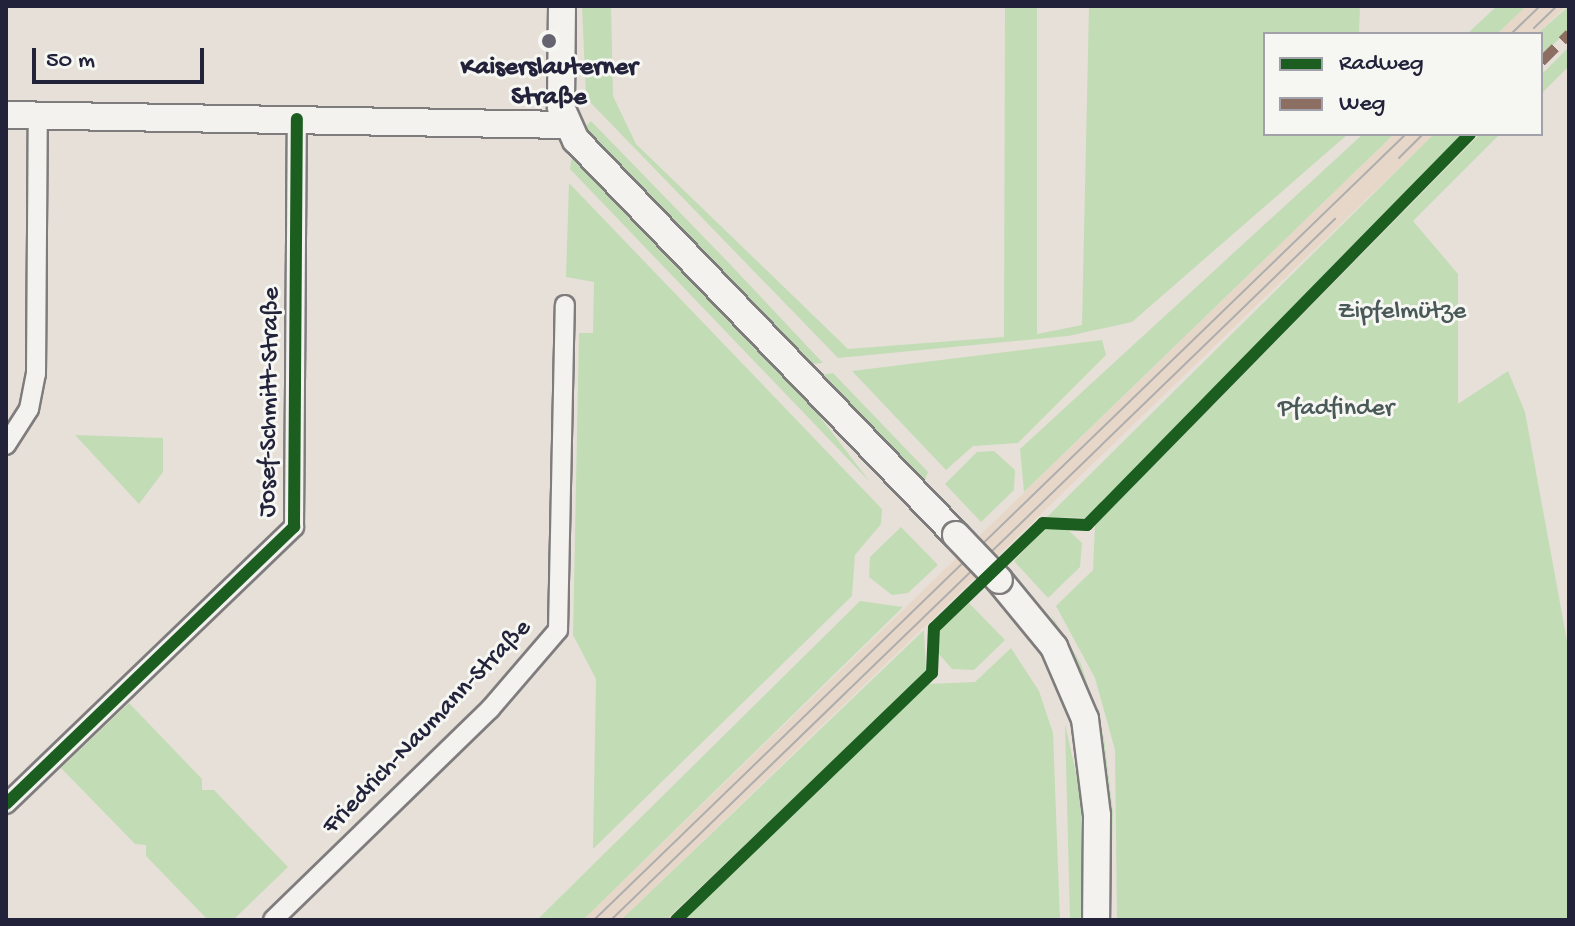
<!DOCTYPE html>
<html>
<head>
<meta charset="utf-8">
<style>
	body { margin:0 }
	#map { position:relative; width:1575px; height:926px; overflow:hidden; background:#e7e0d8; font-family:"Gochi Hand",sans-serif }
	div>[style] { position:absolute }
	.built>* { inset:0; background:#e6d7c9 }
	.green>* { inset:0; background:#c2dcb6 }
	.roads { filter:drop-shadow(2px 0 #7f7c7d) drop-shadow(-2px 0 #7f7c7d) drop-shadow(0 2px #7f7c7d) drop-shadow(0 -2px #7f7c7d) }
	.street>* { height:18px; margin:-9px; padding:0 9px; transform-origin:9px; border-radius:9px; background:#f3f2ef }
	.secondary>* { height:26px; margin:-13px; padding:0 13px; transform-origin:13px; border-radius:13px; background:#f3f2ef }
	.tram>* { height:2px; margin:-1px; padding:0 1px; transform-origin:1px; border-radius:1px; background:#aeadae }
	.bridges { filter:drop-shadow(2px 0 #7f7c7d) drop-shadow(-2px 0 #7f7c7d) drop-shadow(0 2px #7f7c7d) drop-shadow(0 -2px #7f7c7d) }
	.secondary-bridge>* { height:26px; margin:-13px; padding:0 13px; transform-origin:13px; border-radius:13px; background:#f3f2ef }
	.quiet>* { height:10px; margin-top:-5px; transform-origin:0; background:repeating-linear-gradient(90deg,#8d6e63 0 20px,transparent 0 30px) }
	.cycleway>* { height:12px; margin:-6px; padding:0 6px; transform-origin:6px; border-radius:6px; background:#1b5e20 }
	.dots>* { width:22px; height:22px; translate:-50% -50%; box-sizing:border-box; border:4px solid #f6f6f2; border-radius:50% }
	span { translate:-50% -50%; white-space:nowrap; text-align:center; line-height:1.15; -webkit-text-stroke:6px #f6f6f2; paint-order:stroke }
	.poi-label { font-size:26px; color:#22223b; font-weight:700 }
	.park-label { font-size:26px; color:#495958 }
	.street-label { font-size:26px; color:#22223b }
	.frame { position:absolute; inset:0; border:8px solid #22223b; pointer-events:none }
	.legend { position:absolute; left:1263px; top:32px; width:280px; height:104px; box-sizing:border-box; background:#f6f6f2; border:2px solid #a1a1a9; margin:0; padding:10px 14px; list-style:none; font-size:24px; color:#22223b }
	.legend li { display:flex; align-items:center; gap:16px; height:40px }
	.legend b { width:40px; border:2px solid #a1a1a9 }
	.scale { position:absolute; left:32px; top:48px; width:172px; height:36px; box-sizing:border-box; border:4px solid #22223b; border-top:0; padding-left:10px; font-size:24px; line-height:28px; white-space:nowrap; color:#22223b; -webkit-text-stroke:6px #f6f6f2; paint-order:stroke }
</style>
</head>
<body>
<div id="map">
	<div class="built">
		<div style="clip-path:polygon(1526px 6px,1566px 6px,1537px 34px,1497px 34px)"></div>
		<div style="clip-path:polygon(1394px 134px,1434px 134px,621px 920px,583px 920px)"></div>
	</div>
	<div class="green">
		<div style="clip-path:polygon(582px 6px,611px 6px,613px 96px,636px 144px,848px 349px,1004px 337px,1005px 6px,1037px 6px,1037px 334px,1082px 325px,1089px 6px,1360px 6px,1359px 34px,1265px 34px,1265px 134px,1348px 134px,1132px 322px,1068px 336px,838px 358px,586px 98px)"></div>
		<div style="clip-path:polygon(1497px 6px,1526px 6px,1497px 34px,1467px 34px)"></div>
		<div style="clip-path:polygon(1569px 6px,1569px 29px,1541px 57px,1537px 34px)"></div>
		<div style="clip-path:polygon(1569px 47px,1569px 66px,1541px 94px,1541px 75px)"></div>
		<div style="clip-path:polygon(591px 121px,726px 260px,823px 363px,811px 364px,583px 129px)"></div>
		<div style="clip-path:polygon(1363px 134px,1394px 134px,1024px 492px,1020px 449px)"></div>
		<div style="clip-path:polygon(1434px 134px,1463px 134px,1087px 518px,1047px 517px)"></div>
		<div style="clip-path:polygon(1480px 134px,1500px 134px,1413px 221px,1458px 274px,1458px 404px,1508px 371px,1525px 412px,1569px 652px,1569px 920px,1117px 920px,1115px 750px,1095px 678px,1056px 606px,1093px 570px,1095px 525px)"></div>
		<div style="clip-path:polygon(572px 155px,801px 392px,870px 482px,570px 169px)"></div>
		<div style="clip-path:polygon(569px 183px,882px 509px,881px 524px,855px 555px,852px 596px,593px 849px,596px 679px,573px 635px,579px 333px,593px 333px,594px 282px,566px 277px)"></div>
		<div style="clip-path:polygon(1102px 340px,1106px 355px,1018px 443px,973px 446px,946px 470px,852px 371px)"></div>
		<div style="clip-path:polygon(833px 373px,928px 472px,924px 483px,821px 375px)"></div>
		<div style="clip-path:polygon(75px 435px,163px 438px,163px 472px,139px 504px)"></div>
		<div style="clip-path:polygon(994px 451px,1015px 470px,1014px 490px,981px 522px,945px 484px,977px 452px)"></div>
		<div style="clip-path:polygon(901px 527px,938px 565px,908px 593px,892px 595px,869px 577px,870px 557px)"></div>
		<div style="clip-path:polygon(1046px 527px,1065px 527px,1082px 543px,1080px 567px,1048px 598px,1014px 561px)"></div>
		<div style="clip-path:polygon(860px 601px,903px 607px,583px 920px,537px 920px)"></div>
		<div style="clip-path:polygon(969px 603px,1005px 640px,974px 670px,952px 669px,938px 653px,939px 631px)"></div>
		<div style="clip-path:polygon(1050px 613px,1081px 664px,1104px 738px,1113px 812px,1110px 920px,1102px 744px,1082px 680px)"></div>
		<div style="clip-path:polygon(924px 630px,926px 672px,666px 920px,621px 920px)"></div>
		<div style="clip-path:polygon(1011px 648px,1039px 691px,1053px 733px,1060px 920px,684px 920px,927px 684px,975px 682px)"></div>
		<div style="clip-path:polygon(129px 703px,202px 779px,202px 790px,214px 790px,288px 867px,233px 920px,208px 920px,146px 856px,146px 845px,135px 844px,61px 768px)"></div>
		<div style="clip-path:polygon(1065px 724px,1081px 795px,1082px 920px,1070px 920px)"></div>
	</div>
	<div class="roads">
		<div class="street">
			<div style="left:6px;top:445px;width:43px;rotate:-57.4deg"></div>
			<div style="left:29px;top:409px;width:36px;rotate:-79deg"></div>
			<div style="left:36px;top:374px;width:259px;rotate:-89.6deg"></div>
			<div style="left:6px;top:804px;width:400px;rotate:-43.9deg"></div>
			<div style="left:294px;top:527px;width:408px;rotate:-89.6deg"></div>
			<div style="left:273px;top:920px;width:303px;rotate:-44.2deg"></div>
			<div style="left:490px;top:709px;width:104px;rotate:-49.3deg"></div>
			<div style="left:558px;top:630px;width:325px;rotate:-88.8deg"></div>
		</div>
		<div class="secondary">
			<div style="left:562px;top:6px;width:101px;rotate:90.6deg"></div>
			<div style="left:561px;top:107px;width:36px;rotate:66deg"></div>
			<div style="left:576px;top:140px;width:548px;rotate:46.11deg"></div>
			<div style="left:6px;top:115px;width:560px;rotate:1.02deg"></div>
			<div style="left:999px;top:580px;width:87px;rotate:50.6deg"></div>
			<div style="left:1054px;top:647px;width:78px;rotate:66.7deg"></div>
			<div style="left:1085px;top:719px;width:97px;rotate:82.9deg"></div>
			<div style="left:1097px;top:815px;width:105px;rotate:90.5deg"></div>
		</div>
	</div>
	<div class="tram">
		<div style="left:1534px;top:28px;width:32px;rotate:-44deg"></div>
		<div style="left:1511px;top:34px;width:40px;rotate:-44deg"></div>
		<div style="left:1399px;top:158px;width:34px;rotate:-45deg"></div>
		<div style="left:594px;top:920px;width:1130px;rotate:-44.07deg"></div>
		<div style="left:611px;top:920px;width:1008px;rotate:-44.08deg"></div>
	</div>
	<div class="bridges">
		<div class="secondary-bridge">
			<div style="left:956px;top:535px;width:62px;rotate:46.3deg"></div>
		</div>
	</div>
	<div class="quiet">
		<div style="left:137px;top:8px;width:2px;rotate:-90deg"></div>
		<div style="left:1541px;top:62px;width:40px;rotate:-45deg"></div>
	</div>
	<div class="cycleway">
		<div style="left:6px;top:804px;width:400px;rotate:-43.9deg"></div>
		<div style="left:294px;top:527px;width:408px;rotate:-89.6deg"></div>
		<div style="left:676px;top:920px;width:356px;rotate:-44deg"></div>
		<div style="left:932px;top:673px;width:45px;rotate:-87.5deg"></div>
		<div style="left:934px;top:628px;width:151px;rotate:-43.9deg"></div>
		<div style="left:1043px;top:523px;width:44px;rotate:2.6deg"></div>
		<div style="left:1087px;top:525px;width:547px;rotate:-45.59deg"></div>
	</div>
	<div class="dots">
		<div style="left:549px;top:41px;background:#676472"></div>
	</div>
	<div class="poi-label">
		<span style="left:549px;top:84px">Kaiserslauterner<br>Straße</span>
	</div>
	<div class="park-label">
		<span style="left:1402px;top:313px">Zipfelmütze</span>
		<span style="left:1336px;top:410px">Pfadfinder</span>
	</div>
	<div class="street-label">
		<span style="left:271px;top:402px;rotate:-89deg">Josef-Schmitt-Straße</span>
		<span style="left:428px;top:728px;rotate:-46deg">Friedrich-Naumann-Straße</span>
	</div>
	<div class="frame"></div>
	<ul class="legend">
	<li><b style="height:10px;background:#1b5e20"></b>Radweg</li>
	<li><b style="height:10px;background:#8d6e63"></b>Weg</li>
	</ul>
	<div class="scale">50 m</div>
</div>
</body>
</html>
